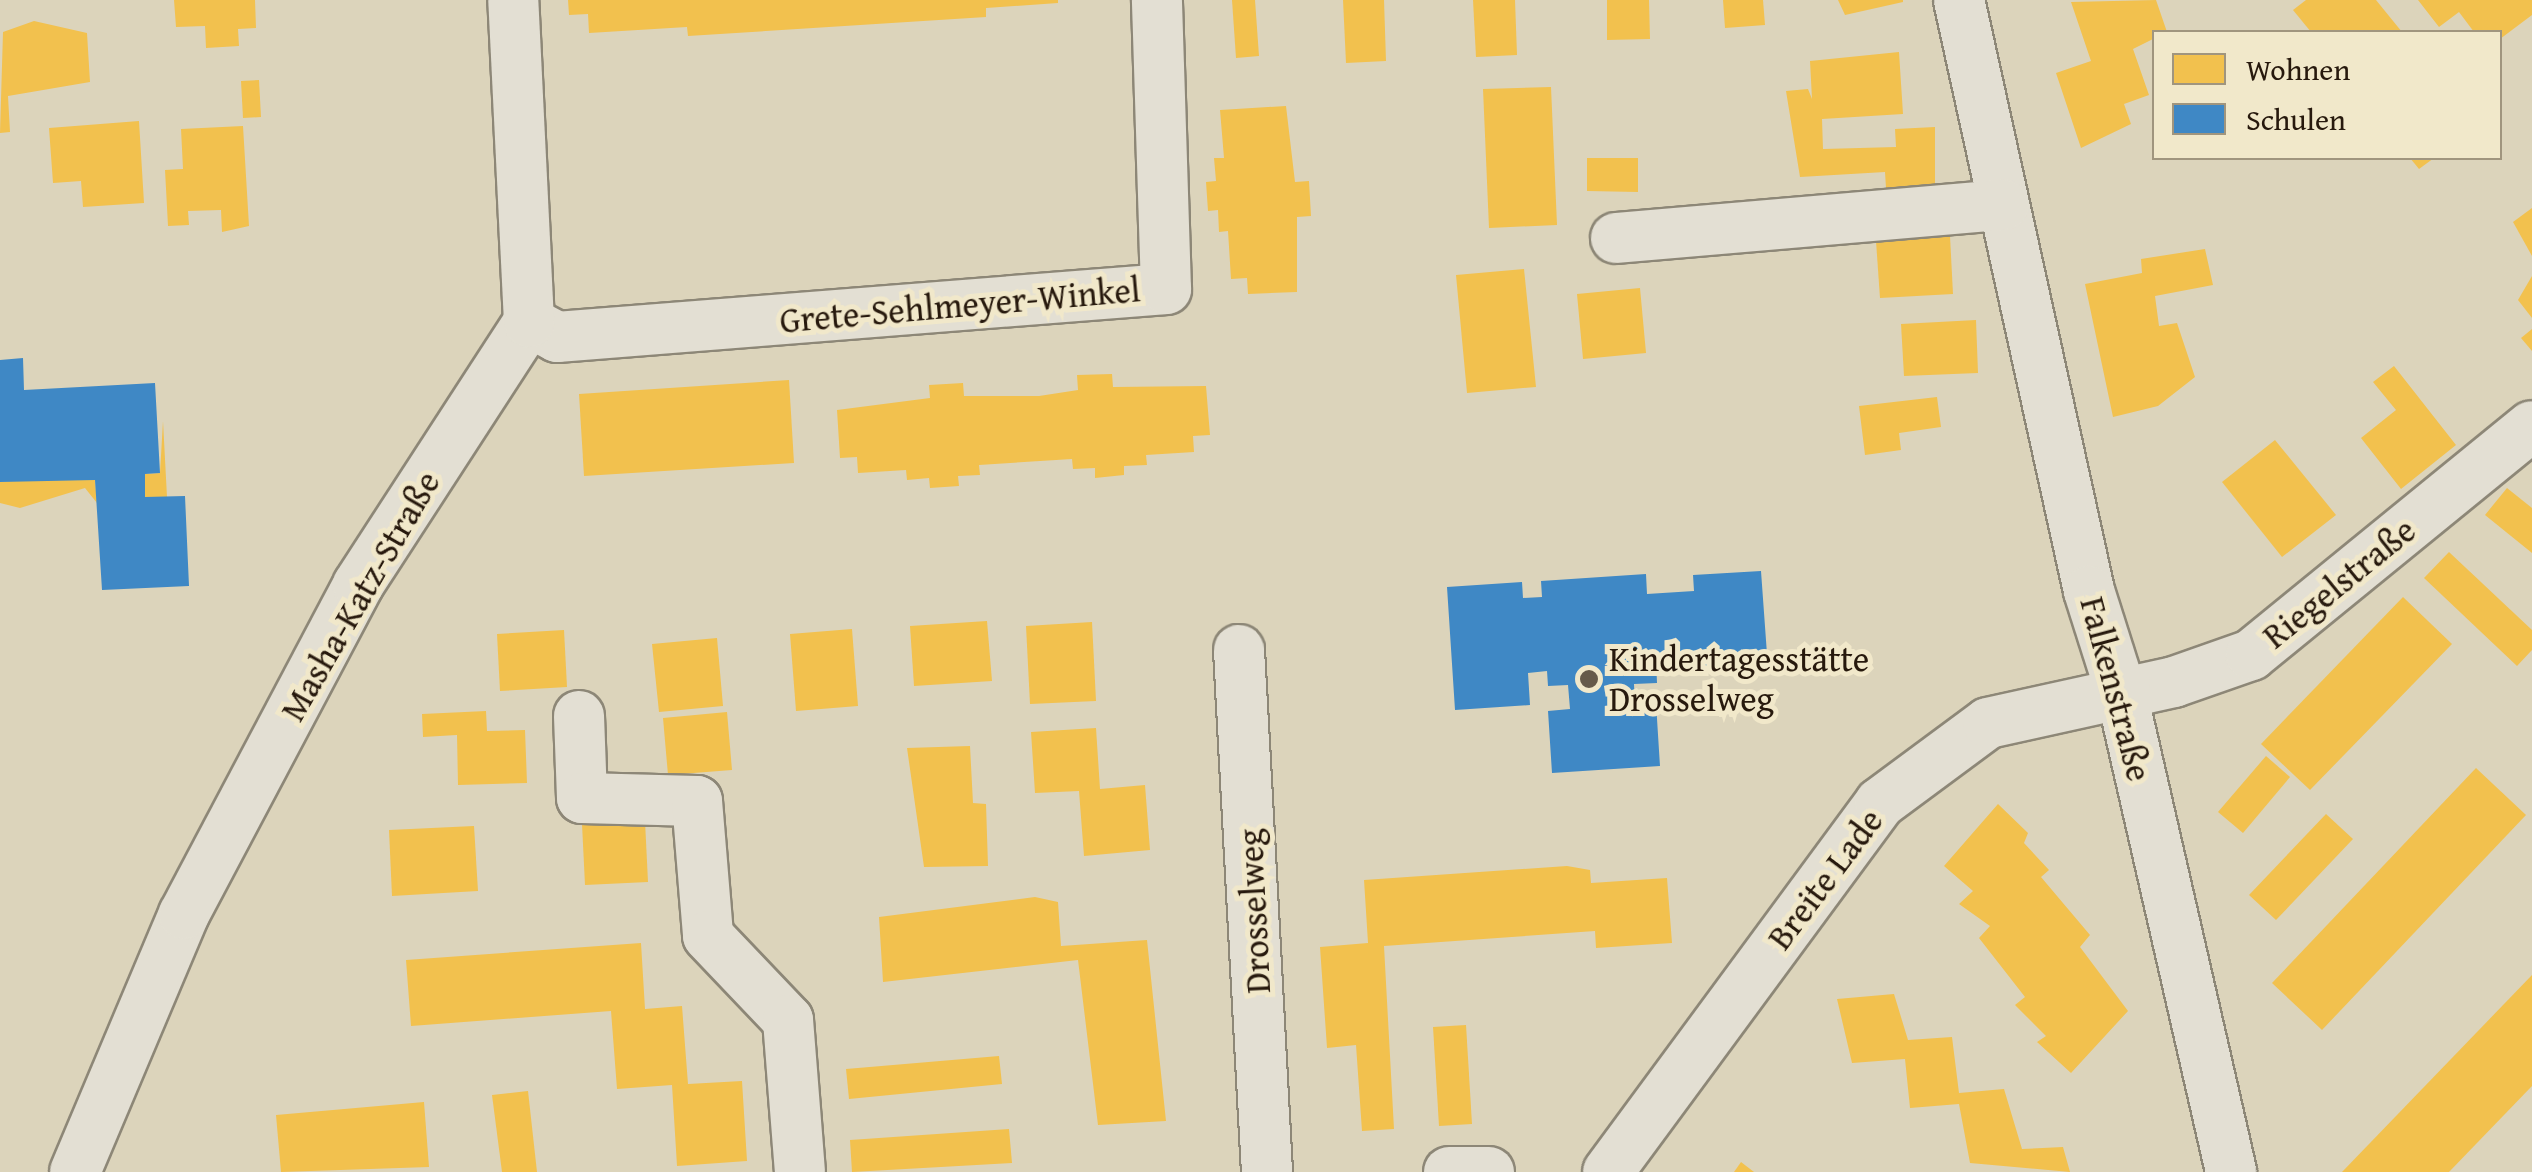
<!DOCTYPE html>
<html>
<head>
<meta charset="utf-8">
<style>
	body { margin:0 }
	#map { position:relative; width:2532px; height:1172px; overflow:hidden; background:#dcd4bb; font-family:"Gentium Book Plus",serif }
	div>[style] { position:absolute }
	.homes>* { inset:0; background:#f2c14e }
	.schools>* { inset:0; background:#3f88c5 }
	.roads { filter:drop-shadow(2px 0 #8d8777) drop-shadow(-2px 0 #8d8777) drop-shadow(0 2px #8d8777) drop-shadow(0 -2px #8d8777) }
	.minor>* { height:50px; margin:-25px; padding:0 25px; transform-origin:25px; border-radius:25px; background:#e3dfd3 }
	.dots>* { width:28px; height:28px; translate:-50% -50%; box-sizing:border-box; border:5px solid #f1e8ca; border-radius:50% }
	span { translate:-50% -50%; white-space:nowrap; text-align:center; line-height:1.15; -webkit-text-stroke:10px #f1e8ca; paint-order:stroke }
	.street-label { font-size:35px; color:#27190d }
	.poi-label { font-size:35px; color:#27190d }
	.left { translate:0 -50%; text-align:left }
	.legend { position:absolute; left:2152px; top:30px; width:350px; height:130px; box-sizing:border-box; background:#f1e8ca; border:2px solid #a0957e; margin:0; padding:12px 18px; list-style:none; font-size:30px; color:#27190d }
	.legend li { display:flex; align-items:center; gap:20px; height:50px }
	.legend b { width:50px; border:2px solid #a0957e }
</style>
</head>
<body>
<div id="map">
	<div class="homes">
		<div style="clip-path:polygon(174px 0,255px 0,256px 28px,238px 29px,239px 46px,206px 48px,205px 26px,176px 27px)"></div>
		<div style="clip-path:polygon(568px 0,1058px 0,1058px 3px,986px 8px,986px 17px,688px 36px,687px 27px,589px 33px,588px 14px,569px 15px)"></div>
		<div style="clip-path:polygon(1232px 0,1255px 0,1259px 56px,1236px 58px)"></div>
		<div style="clip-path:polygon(1343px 0,1384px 0,1386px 61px,1346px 63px)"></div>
		<div style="clip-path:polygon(1473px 0,1515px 0,1517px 55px,1476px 57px)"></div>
		<div style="clip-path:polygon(1607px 0,1649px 0,1650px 39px,1607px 40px)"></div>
		<div style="clip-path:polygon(1723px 0,1763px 0,1765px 25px,1725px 28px)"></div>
		<div style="clip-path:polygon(1838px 0,1903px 0,1903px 2px,1845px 15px)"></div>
		<div style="clip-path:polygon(2156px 0,2167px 32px,2133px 49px,2149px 95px,2124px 104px,2131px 124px,2081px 148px,2056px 73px,2091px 61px,2071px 2px)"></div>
		<div style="clip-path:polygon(2306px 0,2376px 0,2402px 32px,2311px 32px,2293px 10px)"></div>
		<div style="clip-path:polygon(2418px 0,2532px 0,2532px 15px,2500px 39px,2474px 32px,2459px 12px,2439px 27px)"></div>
		<div style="clip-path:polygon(34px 21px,87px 33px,90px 82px,8px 96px,10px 132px,0 133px,3px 32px)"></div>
		<div style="clip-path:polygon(1899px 52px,1903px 114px,1822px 119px,1823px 149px,1896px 147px,1895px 129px,1935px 127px,1935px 185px,1886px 188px,1885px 172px,1800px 177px,1786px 91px,1808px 89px,1812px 99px,1810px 61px)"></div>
		<div style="clip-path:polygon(259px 80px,261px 117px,243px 118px,241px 81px)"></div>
		<div style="clip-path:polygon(1551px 87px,1557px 225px,1489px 228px,1483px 89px)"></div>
		<div style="clip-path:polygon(1286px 106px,1295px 182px,1309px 181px,1311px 216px,1297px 217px,1297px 292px,1248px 294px,1247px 278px,1231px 279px,1228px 231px,1219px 232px,1218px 210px,1208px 211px,1206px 182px,1216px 181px,1214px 158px,1224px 158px,1220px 110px)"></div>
		<div style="clip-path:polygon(139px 121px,144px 203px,83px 207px,81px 181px,53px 183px,49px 128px)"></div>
		<div style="clip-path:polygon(243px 126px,249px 226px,222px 232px,221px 210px,188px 211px,189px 225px,168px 226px,165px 170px,183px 169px,181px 129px)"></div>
		<div style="clip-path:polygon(1587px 158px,1638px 158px,1638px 192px,1587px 191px)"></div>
		<div style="clip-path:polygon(2410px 158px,2434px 158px,2419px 169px)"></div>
		<div style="clip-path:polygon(2532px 208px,2532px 256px,2513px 222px)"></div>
		<div style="clip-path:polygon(1950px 236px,1953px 294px,1880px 298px,1876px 241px)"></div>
		<div style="clip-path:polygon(2205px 249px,2213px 285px,2155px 296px,2159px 326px,2177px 323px,2195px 377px,2158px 406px,2113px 417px,2085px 284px,2142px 273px,2141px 259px)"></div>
		<div style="clip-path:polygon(1524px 269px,1536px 387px,1467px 393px,1456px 275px)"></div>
		<div style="clip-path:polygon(2532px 276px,2532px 318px,2518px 300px)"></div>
		<div style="clip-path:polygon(1640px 288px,1646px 353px,1583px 359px,1577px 294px)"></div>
		<div style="clip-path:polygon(1976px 320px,1978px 373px,1904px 376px,1901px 324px)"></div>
		<div style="clip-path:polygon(2532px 329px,2532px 351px,2521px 338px)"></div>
		<div style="clip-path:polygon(2394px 366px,2456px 445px,2401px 489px,2361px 438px,2396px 410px,2373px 382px)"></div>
		<div style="clip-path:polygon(1112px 374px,1113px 387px,1206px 386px,1210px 435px,1193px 436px,1194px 452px,1146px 455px,1147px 465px,1124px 466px,1124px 475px,1095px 478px,1095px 468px,1073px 469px,1072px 459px,979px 465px,980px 475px,958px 476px,959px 486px,930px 488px,929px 478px,907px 480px,906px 470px,858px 473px,857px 457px,840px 458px,837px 410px,930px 398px,929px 385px,963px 383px,964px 396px,1039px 396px,1078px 390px,1077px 375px)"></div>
		<div style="clip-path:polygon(789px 380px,794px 463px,584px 476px,579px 394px)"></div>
		<div style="clip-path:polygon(1937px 397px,1941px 427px,1899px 433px,1901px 450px,1865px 455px,1859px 406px)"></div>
		<div style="clip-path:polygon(163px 421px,167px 497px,145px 497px,145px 474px,160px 473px)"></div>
		<div style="clip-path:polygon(2275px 440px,2336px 515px,2282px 557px,2222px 482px)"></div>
		<div style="clip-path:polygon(58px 476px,95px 480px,97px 503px,85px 488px,20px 508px,0 503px,0 482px)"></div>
		<div style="clip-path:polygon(2507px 488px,2532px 508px,2532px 553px,2485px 515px)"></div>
		<div style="clip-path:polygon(2449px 552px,2532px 630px,2532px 650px,2517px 666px,2424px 578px)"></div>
		<div style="clip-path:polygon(2403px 597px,2452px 644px,2310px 790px,2261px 744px)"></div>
		<div style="clip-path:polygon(987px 621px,992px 681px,914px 686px,910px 626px)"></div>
		<div style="clip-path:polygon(1092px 622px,1096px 701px,1030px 704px,1026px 626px)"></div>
		<div style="clip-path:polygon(852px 629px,858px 706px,796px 711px,790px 634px)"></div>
		<div style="clip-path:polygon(564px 630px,567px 687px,500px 691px,497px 634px)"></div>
		<div style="clip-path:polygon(717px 638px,723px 706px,659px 712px,652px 644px)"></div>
		<div style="clip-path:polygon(486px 711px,487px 731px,525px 730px,527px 783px,458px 785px,457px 735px,423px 737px,422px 714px)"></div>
		<div style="clip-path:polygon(727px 712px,732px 770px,668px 775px,663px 718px)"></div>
		<div style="clip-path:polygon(1096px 728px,1100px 789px,1145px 785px,1150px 850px,1084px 856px,1079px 791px,1035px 793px,1031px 732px)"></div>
		<div style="clip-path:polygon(970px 746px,973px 803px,986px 804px,988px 866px,924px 867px,907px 748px)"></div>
		<div style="clip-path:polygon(2266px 756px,2290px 777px,2243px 833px,2218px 812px)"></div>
		<div style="clip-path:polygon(2476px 768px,2526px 815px,2322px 1030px,2272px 983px)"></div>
		<div style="clip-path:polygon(1998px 804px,2028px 833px,2024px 843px,2049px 870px,2041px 877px,2090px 935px,2080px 947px,2128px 1011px,2071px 1073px,2037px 1042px,2046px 1036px,2015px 1005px,2025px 997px,1979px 938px,1990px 926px,1959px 904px,1973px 891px,1944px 866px)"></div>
		<div style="clip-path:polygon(2326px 814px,2353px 839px,2276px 920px,2249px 895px)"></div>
		<div style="clip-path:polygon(645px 821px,648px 882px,585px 885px,582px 824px)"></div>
		<div style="clip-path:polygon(474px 826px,478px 891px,392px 896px,389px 830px)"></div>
		<div style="clip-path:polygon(1567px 866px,1590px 870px,1591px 883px,1667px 878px,1672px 943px,1596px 948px,1595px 931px,1384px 946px,1394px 1129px,1362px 1131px,1356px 1045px,1327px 1048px,1320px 947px,1368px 943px,1364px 880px)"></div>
		<div style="clip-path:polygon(1035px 897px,1058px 902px,1061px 946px,1147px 940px,1166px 1121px,1098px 1125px,1078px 960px,883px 982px,879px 917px)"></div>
		<div style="clip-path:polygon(641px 943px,645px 1009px,682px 1006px,688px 1084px,742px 1081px,747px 1161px,677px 1166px,672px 1085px,617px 1089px,611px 1011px,411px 1026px,406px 960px)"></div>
		<div style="clip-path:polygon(2532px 975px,2532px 1086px,2449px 1172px,2342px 1172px)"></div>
		<div style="clip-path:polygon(1894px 994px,1908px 1040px,1952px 1037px,1959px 1093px,2004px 1089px,2022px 1149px,2063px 1147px,2070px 1172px,1970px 1163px,1959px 1104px,1910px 1108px,1905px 1059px,1852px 1063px,1837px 999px)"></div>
		<div style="clip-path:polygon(1466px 1025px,1472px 1124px,1439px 1126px,1433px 1027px)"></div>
		<div style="clip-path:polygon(999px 1056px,1002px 1084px,849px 1099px,846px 1069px)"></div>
		<div style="clip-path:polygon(528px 1091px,537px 1172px,502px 1172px,492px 1095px)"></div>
		<div style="clip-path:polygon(424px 1102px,429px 1167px,281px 1172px,276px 1115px)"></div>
		<div style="clip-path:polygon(1009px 1129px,1012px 1163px,852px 1172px,850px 1140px)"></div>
		<div style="clip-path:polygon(1741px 1162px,1754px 1172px,1734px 1172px)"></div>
	</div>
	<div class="schools">
		<div style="clip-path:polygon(23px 358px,24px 390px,155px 383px,160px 473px,145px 474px,145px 497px,185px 496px,189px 586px,102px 590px,95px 480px,0 482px,0 360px)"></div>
		<div style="clip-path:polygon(1761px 571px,1768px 668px,1700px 672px,1699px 656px,1656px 659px,1657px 683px,1634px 684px,1635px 705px,1656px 703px,1660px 766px,1552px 773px,1548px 711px,1570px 709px,1568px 685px,1548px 686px,1547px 671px,1528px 673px,1530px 705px,1455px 710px,1447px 587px,1522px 582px,1523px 598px,1542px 597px,1541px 581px,1646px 574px,1647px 594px,1694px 591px,1693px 575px)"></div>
	</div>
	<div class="roads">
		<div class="minor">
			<div style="left:1959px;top:0;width:605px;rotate:77.59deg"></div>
			<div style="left:2089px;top:591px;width:109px;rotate:72.4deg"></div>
			<div style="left:2122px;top:695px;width:489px;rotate:77.1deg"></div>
			<div style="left:1616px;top:238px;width:389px;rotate:-4.9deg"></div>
			<div style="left:529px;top:322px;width:32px;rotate:28deg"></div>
			<div style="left:557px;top:337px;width:611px;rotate:-4.51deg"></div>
			<div style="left:1166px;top:289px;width:289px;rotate:-91.8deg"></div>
			<div style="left:1239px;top:650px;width:523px;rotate:86.93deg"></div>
			<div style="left:579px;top:716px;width:82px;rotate:87.9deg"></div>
			<div style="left:582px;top:798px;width:115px;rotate:1.5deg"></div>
			<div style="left:697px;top:801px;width:135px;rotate:85.3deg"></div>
			<div style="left:708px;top:936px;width:116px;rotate:46.4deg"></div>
			<div style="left:788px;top:1020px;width:152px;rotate:85.5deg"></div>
			<div style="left:75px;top:1172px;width:280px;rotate:-67.1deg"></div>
			<div style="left:184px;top:914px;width:372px;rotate:-62.1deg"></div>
			<div style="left:358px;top:585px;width:314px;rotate:-57deg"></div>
			<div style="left:529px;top:322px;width:322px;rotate:-92.8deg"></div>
			<div style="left:1449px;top:1172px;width:40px"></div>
			<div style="left:1608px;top:1172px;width:458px;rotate:-53.6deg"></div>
			<div style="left:1880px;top:803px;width:134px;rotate:-36.5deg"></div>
			<div style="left:1988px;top:723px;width:190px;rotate:-12.4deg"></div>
			<div style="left:2174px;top:682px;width:82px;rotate:-19.3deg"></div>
			<div style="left:2251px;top:655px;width:362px;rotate:-39.2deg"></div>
		</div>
	</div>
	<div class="dots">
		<div style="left:1589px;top:679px;background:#665a4a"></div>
	</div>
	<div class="street-label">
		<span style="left:960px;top:305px;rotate:-5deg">Grete-Sehlmeyer-Winkel</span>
		<span style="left:2339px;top:583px;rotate:-39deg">Riegelstraße</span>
		<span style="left:360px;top:596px;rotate:-60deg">Masha-Katz-Straße</span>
		<span style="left:2116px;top:689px;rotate:75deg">Falkenstraße</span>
		<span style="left:1825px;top:879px;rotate:-53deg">Breite Lade</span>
		<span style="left:1254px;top:911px;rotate:-93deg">Drosselweg</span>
	</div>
	<div class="poi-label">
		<span class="left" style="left:1609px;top:679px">Kindertagesstätte<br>Drosselweg</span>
	</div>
	<ul class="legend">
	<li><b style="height:28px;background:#f2c14e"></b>Wohnen</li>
	<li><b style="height:28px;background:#3f88c5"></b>Schulen</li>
	</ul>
</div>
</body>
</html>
